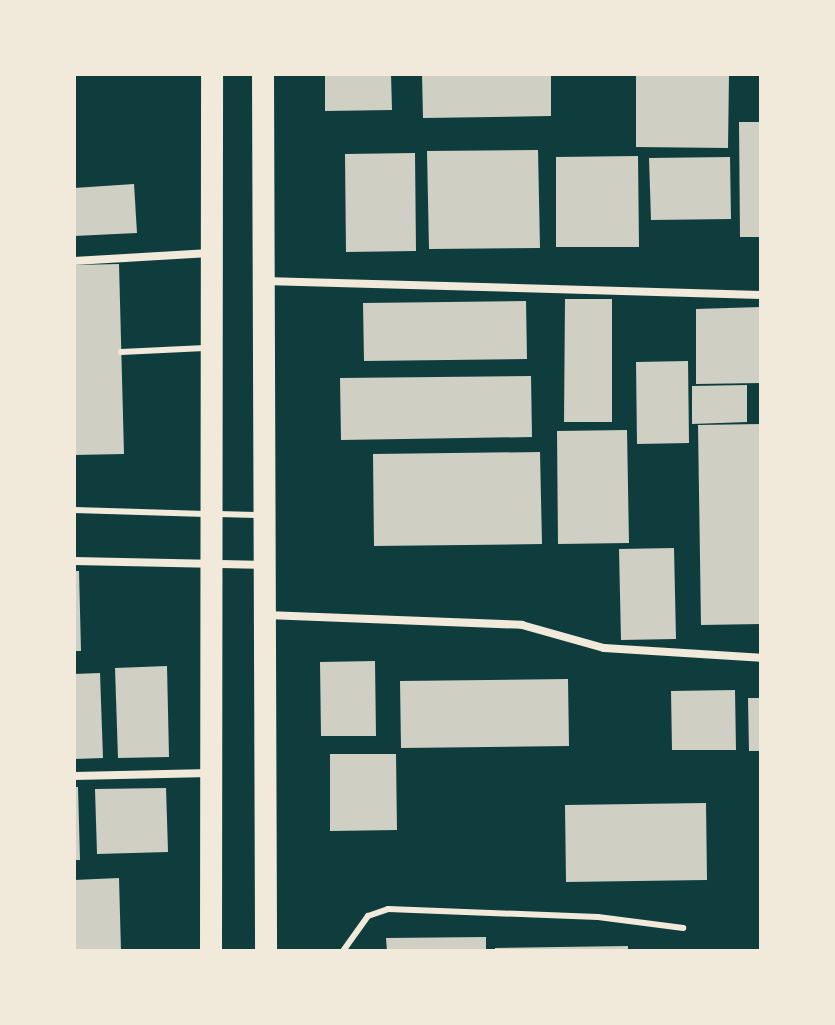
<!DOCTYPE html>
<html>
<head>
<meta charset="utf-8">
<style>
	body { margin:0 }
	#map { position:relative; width:835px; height:1025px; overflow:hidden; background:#0f3d3e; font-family:"Noto Serif",serif }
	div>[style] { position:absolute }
	.building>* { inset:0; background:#cfcfc3 }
	.service>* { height:6px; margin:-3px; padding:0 3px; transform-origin:3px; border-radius:3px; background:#f1e9da }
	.minor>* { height:8px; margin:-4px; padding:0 4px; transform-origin:4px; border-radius:4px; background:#f1e9da }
	.trunk>* { height:22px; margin:-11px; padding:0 11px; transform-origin:11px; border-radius:11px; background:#f1e9da }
	span { translate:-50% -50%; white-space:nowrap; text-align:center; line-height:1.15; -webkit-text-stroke:8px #f1e9da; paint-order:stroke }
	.frame { position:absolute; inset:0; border:76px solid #f1e9da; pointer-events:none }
</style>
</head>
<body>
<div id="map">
	<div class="building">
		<div style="clip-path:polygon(325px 74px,391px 74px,392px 110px,325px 111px)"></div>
		<div style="clip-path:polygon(422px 74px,551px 74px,551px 116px,423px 118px)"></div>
		<div style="clip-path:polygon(636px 74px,729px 74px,728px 148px,636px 147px)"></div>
		<div style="clip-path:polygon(739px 122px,761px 122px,761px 237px,740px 237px)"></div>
		<div style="clip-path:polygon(538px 150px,540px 248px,429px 249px,427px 151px)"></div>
		<div style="clip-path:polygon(415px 153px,416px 251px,346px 252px,345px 154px)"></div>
		<div style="clip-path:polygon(638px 156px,639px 247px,556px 247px,556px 157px)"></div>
		<div style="clip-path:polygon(730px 157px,731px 219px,651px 220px,649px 158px)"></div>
		<div style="clip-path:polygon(134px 184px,137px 233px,74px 236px,74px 188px)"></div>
		<div style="clip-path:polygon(119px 264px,124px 454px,74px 455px,74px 265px)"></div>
		<div style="clip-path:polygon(565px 299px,612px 299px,612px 422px,564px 422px)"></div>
		<div style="clip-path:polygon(526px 301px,527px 359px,364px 361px,363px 303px)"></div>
		<div style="clip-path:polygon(761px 307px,761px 383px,696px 384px,696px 309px)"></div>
		<div style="clip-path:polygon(688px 361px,689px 443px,637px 444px,636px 362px)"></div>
		<div style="clip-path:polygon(531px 376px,532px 437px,341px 440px,340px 378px)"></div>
		<div style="clip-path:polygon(747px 385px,747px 422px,692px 424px,692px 386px)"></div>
		<div style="clip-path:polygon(761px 424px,761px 624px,701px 625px,698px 425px)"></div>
		<div style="clip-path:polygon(627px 430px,629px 543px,558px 544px,557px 431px)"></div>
		<div style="clip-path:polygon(540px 452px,542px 544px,374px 546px,373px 454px)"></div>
		<div style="clip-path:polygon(674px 548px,676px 639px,621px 640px,619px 549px)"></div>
		<div style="clip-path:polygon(74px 571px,79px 571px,81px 651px,74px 651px)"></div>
		<div style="clip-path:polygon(375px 661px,376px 736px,321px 736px,320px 662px)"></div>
		<div style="clip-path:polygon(167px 666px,169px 757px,118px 758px,115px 668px)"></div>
		<div style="clip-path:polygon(100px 673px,103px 758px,74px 759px,74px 674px)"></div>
		<div style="clip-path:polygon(568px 679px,569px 746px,401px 748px,400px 681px)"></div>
		<div style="clip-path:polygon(735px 690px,736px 750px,672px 750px,671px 691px)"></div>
		<div style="clip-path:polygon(748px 698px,761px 698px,761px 751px,749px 751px)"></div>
		<div style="clip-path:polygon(330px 754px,396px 754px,397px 830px,330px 831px)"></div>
		<div style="clip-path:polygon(74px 787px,78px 787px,80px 860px,74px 860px)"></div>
		<div style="clip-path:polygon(166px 788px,168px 852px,97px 854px,95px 789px)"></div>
		<div style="clip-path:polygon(706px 803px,707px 880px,566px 882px,565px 805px)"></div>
		<div style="clip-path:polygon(119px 878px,121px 951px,74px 951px,74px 880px)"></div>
		<div style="clip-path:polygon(486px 937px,486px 951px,387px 951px,386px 938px)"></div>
		<div style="clip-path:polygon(628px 946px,628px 951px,495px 951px,495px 948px)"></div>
	</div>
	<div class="service">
		<div style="left:121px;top:352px;width:84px;rotate:-2.7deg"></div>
		<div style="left:74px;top:510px;width:132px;rotate:1.7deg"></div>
		<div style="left:218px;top:514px;width:40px;rotate:1.4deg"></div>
		<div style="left:343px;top:951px;width:43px;rotate:-54.5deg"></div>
		<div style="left:368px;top:916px;width:21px;rotate:-19deg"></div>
		<div style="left:388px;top:909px;width:210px;rotate:2.2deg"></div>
		<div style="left:598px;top:917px;width:86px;rotate:7.4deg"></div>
	</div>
	<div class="minor">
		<div style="left:74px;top:261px;width:136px;rotate:-3.4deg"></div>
		<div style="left:264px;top:281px;width:497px;rotate:1.6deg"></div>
		<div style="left:74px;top:561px;width:187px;rotate:1.2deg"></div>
		<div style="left:266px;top:615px;width:256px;rotate:2.2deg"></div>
		<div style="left:522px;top:625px;width:85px;rotate:15.7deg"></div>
		<div style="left:604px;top:648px;width:157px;rotate:3.6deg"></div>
		<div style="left:74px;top:776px;width:136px;rotate:-1.3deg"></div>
	</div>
	<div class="trunk">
		<div style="left:263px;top:74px;width:877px;rotate:89.8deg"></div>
		<div style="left:211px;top:951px;width:877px;rotate:-89.93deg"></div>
	</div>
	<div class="frame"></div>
</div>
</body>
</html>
